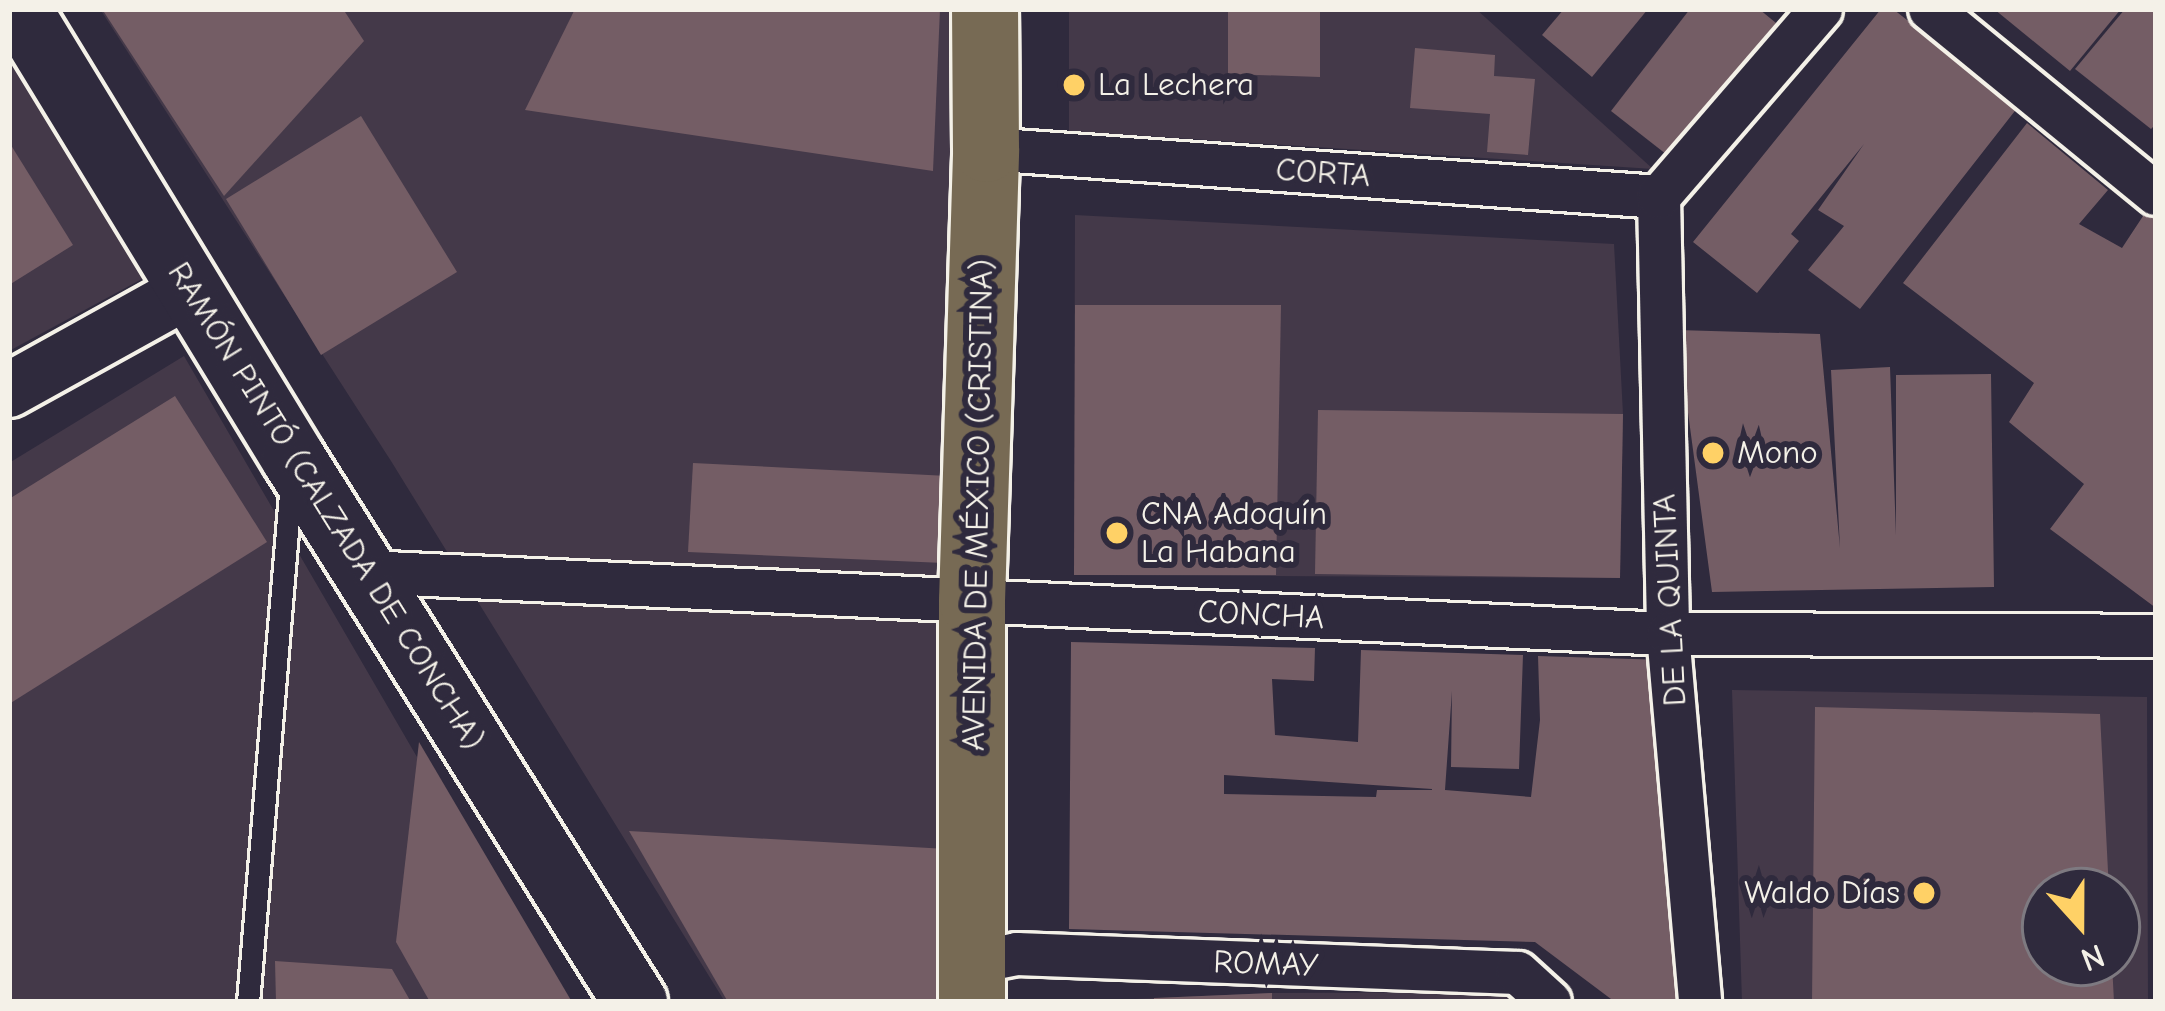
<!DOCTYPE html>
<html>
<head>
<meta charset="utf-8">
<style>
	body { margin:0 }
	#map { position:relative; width:2165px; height:1011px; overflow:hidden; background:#2f2a3d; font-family:"Comic Neue",sans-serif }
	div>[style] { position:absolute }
	.built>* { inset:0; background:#443949 }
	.building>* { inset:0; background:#745d65 }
	.roads { filter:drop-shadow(3px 0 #f4f1e8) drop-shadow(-3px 0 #f4f1e8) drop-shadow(0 3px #f4f1e8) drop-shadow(0 -3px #f4f1e8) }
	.service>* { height:21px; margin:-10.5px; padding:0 10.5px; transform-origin:10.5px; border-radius:10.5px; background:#2f2a3d }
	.minor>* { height:42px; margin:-21px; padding:0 21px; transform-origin:21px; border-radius:21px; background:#2f2a3d }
	.tertiary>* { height:54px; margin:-27px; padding:0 27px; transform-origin:27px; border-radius:27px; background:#2f2a3d }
	.secondary>* { height:63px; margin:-31.5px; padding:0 31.5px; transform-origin:31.5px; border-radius:31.5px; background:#2f2a3d }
	.primary>* { height:66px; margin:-33px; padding:0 33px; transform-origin:33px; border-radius:33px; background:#776a54 }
	.dots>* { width:33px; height:33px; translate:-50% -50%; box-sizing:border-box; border:6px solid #2f2a3d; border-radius:50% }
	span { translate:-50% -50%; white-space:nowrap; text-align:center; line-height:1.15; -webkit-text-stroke:12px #2f2a3d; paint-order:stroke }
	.poi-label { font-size:33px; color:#f4f1e8 }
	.left { translate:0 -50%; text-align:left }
	.right { translate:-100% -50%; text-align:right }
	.street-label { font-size:33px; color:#f4f1e8 }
	.frame { position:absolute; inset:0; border:12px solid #f4f1e8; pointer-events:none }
	.north { position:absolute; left:2021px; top:867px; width:120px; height:120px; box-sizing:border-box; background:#2f2a3d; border:3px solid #7e7a81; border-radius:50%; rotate:159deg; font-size:33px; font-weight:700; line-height:48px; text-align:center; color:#f4f1e8 }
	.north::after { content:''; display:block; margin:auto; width:42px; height:54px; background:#ffd166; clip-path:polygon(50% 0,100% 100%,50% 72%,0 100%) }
</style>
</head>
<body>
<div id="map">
	<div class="built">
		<div style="clip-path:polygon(100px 9px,957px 9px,945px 1002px,725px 1002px,391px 461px)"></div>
		<div style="clip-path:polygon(1069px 9px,1476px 9px,1653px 169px,1069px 131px)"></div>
		<div style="clip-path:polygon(9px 53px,153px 273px,9px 351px)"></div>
		<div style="clip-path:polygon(1075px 215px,1614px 244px,1623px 414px,1620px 578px,1074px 575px)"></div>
		<div style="clip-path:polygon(184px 356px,521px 936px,563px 1002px,9px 1002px,9px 463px)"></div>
		<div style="clip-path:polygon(evenodd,1732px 690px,2147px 697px,2148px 1002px,1742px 1002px,1732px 690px,2045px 891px,2117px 891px,2117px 963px,2045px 963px,2045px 891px)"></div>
		<div style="clip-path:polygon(1518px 992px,1528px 1002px,1066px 1002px,1272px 993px)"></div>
	</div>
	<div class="building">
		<div style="clip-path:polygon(102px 9px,343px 9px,364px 41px,224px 196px)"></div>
		<div style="clip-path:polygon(575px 9px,940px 9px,933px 171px,525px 110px)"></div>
		<div style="clip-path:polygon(1228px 9px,1320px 9px,1320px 77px,1228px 74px)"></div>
		<div style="clip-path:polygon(1564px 9px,1648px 9px,1592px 77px,1542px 35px)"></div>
		<div style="clip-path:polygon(1690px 9px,1759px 9px,1776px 23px,1671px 158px,1611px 111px)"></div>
		<div style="clip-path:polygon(1881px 9px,1893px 9px,2018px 107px,1860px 309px,1808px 270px,1844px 226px,1818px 210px,1864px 144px,1791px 234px,1799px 241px,1757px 293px,1693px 242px)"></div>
		<div style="clip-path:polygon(1994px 9px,2121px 9px,2070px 71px)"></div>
		<div style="clip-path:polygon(2125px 9px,2156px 9px,2156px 124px,2151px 129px,2075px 69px)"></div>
		<div style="clip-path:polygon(1415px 48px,1495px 55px,1494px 76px,1535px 79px,1528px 155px,1487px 152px,1490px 114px,1410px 108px)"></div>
		<div style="clip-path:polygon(361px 116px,457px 272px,321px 355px,226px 199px)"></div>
		<div style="clip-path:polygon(2027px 123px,2108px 190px,2079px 224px,2122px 248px,2147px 210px,2156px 217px,2156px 608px,2050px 529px,2084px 484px,2009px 422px,2034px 383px,1903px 283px)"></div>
		<div style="clip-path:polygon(9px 142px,73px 245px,9px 285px)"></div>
		<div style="clip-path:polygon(1075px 305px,1281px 305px,1276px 575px,1074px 575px)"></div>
		<div style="clip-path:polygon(1677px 330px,1820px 334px,1840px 548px,1831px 370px,1890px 367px,1896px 535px,1896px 375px,1991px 374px,1994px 587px,1712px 592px)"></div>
		<div style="clip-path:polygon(175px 396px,267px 542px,9px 704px,9px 499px)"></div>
		<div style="clip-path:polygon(1318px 410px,1623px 414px,1620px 578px,1315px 574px)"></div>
		<div style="clip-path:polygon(693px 463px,948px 476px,944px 563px,688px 552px)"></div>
		<div style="clip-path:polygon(evenodd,1071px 642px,1315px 648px,1314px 681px,1272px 679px,1275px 735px,1358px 742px,1361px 650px,1523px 655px,1519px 769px,1451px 767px,1452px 691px,1445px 790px,1531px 797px,1540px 720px,1538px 656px,1664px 660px,1680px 1002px,1615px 1002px,1535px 942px,1069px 929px,1071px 642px,1224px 775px,1432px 789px,1432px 790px,1377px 790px,1376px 797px,1224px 794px,1224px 775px)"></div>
		<div style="clip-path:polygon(1815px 707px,2100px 714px,2109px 891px,2045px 891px,2045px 963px,2112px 963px,2114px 1002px,1812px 1002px)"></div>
		<div style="clip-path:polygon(419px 742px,572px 1002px,430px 1002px,396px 942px)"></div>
		<div style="clip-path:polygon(629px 831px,947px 849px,945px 1002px,728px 1002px)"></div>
		<div style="clip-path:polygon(275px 961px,392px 969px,411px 1002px,276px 1002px)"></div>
		<div style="clip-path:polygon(1272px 993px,1272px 1002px,1154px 1002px,1154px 998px)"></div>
	</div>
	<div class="roads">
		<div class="service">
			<div style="left:248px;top:1002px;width:522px;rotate:-85.27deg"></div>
		</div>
		<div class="minor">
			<div style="left:1930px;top:9px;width:292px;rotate:39.3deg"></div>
			<div style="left:986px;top:149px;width:675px;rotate:4.08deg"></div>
			<div style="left:1659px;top:197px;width:437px;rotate:88.8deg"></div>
			<div style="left:1668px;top:634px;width:369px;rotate:85deg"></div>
			<div style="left:1659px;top:197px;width:248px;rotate:-49.2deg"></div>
			<div style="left:366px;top:572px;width:1303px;rotate:2.73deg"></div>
			<div style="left:1668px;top:634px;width:488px;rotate:0.2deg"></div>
			<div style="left:972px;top:963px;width:46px;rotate:-11.3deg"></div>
			<div style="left:1017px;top:954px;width:501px;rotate:2.17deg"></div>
			<div style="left:1518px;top:973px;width:43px;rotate:42.2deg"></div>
		</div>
		<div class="tertiary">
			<div style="left:9px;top:390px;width:208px;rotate:-29deg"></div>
		</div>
		<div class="secondary">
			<div style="left:19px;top:9px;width:526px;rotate:58.61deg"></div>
			<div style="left:293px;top:458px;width:643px;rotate:57.84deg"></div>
		</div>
		<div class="primary">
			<div style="left:972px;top:1002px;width:401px;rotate:-90deg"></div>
			<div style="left:972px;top:601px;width:452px;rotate:-88.2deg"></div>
			<div style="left:986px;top:149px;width:140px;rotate:-90.4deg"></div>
		</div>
	</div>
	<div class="dots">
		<div style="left:1074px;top:85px;background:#ffd166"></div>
		<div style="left:1713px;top:453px;background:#ffd166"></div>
		<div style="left:1117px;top:533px;background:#ffd166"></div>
		<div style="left:1924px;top:893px;background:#ffd166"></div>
	</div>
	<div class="poi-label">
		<span class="left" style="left:1098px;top:85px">La Lechera</span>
		<span class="left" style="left:1737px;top:453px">Mono</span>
		<span class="left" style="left:1141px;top:533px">CNA Adoquín<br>La Habana</span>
		<span class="right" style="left:1900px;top:893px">Waldo Días</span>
	</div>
	<div class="street-label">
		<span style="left:1323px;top:173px;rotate:4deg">CORTA</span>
		<span style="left:978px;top:505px;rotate:-89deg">AVENIDA DE MÉXICO (CRISTINA)</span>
		<span style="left:326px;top:506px;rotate:58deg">RAMÓN PINTÓ (CALZADA DE CONCHA)</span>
		<span style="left:1670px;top:600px;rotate:-93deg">DE LA QUINTA</span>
		<span style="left:1261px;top:615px;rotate:3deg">CONCHA</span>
		<span style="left:1266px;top:964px;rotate:2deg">ROMAY</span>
	</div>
	<div class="frame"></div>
	<div class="north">N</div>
</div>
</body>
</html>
